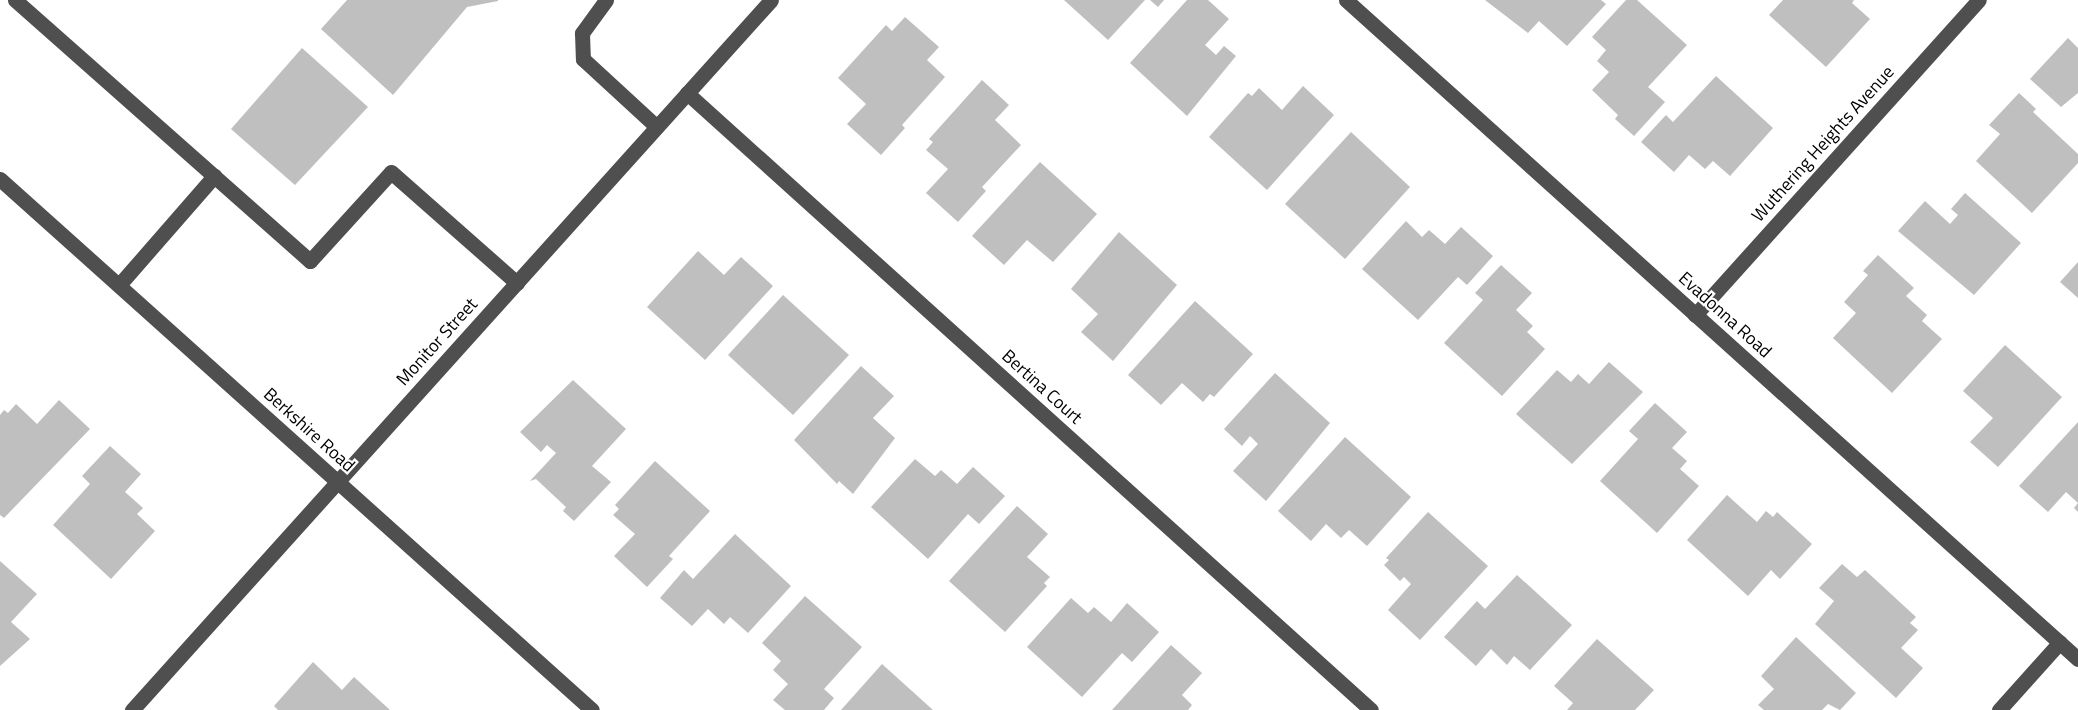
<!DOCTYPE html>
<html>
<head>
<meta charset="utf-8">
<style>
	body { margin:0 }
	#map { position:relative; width:2078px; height:710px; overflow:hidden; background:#fff; font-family:"Titillium Web",sans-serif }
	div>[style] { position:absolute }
	.building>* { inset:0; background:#bfbfbf }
	.minor>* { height:15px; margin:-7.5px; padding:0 7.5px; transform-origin:7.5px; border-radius:7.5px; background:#4f4f4f }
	span { translate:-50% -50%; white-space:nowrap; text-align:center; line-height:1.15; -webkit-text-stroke:4.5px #fff; paint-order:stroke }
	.street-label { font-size:18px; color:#000 }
</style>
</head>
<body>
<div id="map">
	<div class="building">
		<div style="clip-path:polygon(347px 0,498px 0,498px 1px,467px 7px,393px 95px,321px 29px)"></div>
		<div style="clip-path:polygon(1064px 0,1145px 0,1108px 40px)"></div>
		<div style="clip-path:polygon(1150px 0,1164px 0,1158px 7px)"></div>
		<div style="clip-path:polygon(1187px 0,1208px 0,1229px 19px,1205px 45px,1216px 55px,1224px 46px,1236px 56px,1187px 116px,1130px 63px)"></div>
		<div style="clip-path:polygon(1485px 0,1601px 0,1606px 4px,1567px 46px,1539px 21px,1528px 33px)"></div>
		<div style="clip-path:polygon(1626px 0,1637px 0,1687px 45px,1648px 87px,1665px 102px,1634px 136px,1615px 119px,1618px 115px,1592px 90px,1609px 72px,1597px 61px,1606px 50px,1592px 37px)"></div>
		<div style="clip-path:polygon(1783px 0,1854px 0,1852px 3px,1870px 19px,1826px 67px,1769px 15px)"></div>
		<div style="clip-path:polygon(905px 17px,939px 47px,927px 60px,945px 77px,902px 125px,905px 128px,881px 155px,847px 124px,866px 104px,838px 78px,886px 25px,892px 31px)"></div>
		<div style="clip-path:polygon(2068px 38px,2078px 48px,2078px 93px,2061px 107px,2030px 79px)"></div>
		<div style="clip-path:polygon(302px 48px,368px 107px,295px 185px,231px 129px)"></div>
		<div style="clip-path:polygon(1716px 76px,1773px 128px,1730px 176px,1713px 161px,1705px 169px,1689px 155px,1674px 172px,1641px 142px,1666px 115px,1673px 122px)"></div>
		<div style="clip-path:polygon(982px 80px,1009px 105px,995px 120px,1021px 145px,982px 187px,986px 191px,958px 222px,926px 193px,948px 169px,926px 150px,933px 142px,929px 139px)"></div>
		<div style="clip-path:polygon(1303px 86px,1334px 115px,1267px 190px,1209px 137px,1248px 93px,1252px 96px,1259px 88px,1282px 110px)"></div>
		<div style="clip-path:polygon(2019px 93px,2036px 109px,2033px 112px,2078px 154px,2078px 163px,2032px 213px,1976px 161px,2000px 134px,1989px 125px)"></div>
		<div style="clip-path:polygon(1351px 132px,1410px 187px,1345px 259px,1285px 204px)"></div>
		<div style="clip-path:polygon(1040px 162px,1097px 214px,1053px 262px,1027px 240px,1004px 265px,972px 236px)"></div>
		<div style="clip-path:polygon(1965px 193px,2021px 243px,1974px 295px,1898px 231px,1925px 201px,1950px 224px,1958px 215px,1951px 209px)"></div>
		<div style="clip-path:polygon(1406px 221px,1422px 237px,1429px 230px,1445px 244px,1461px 227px,1493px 256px,1467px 285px,1458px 277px,1418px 320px,1362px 269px)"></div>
		<div style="clip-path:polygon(1119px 232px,1177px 285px,1113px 361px,1081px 332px,1098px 314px,1071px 289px)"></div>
		<div style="clip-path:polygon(698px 251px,724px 275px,741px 257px,773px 286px,705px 360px,647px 307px)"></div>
		<div style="clip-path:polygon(1878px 255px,1914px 288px,1906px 296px,1927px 315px,1922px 321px,1942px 339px,1892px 393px,1833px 338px,1856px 313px,1844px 302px,1868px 275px,1863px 271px)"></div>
		<div style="clip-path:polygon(2078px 262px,2078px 298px,2060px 282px)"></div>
		<div style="clip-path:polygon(1501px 265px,1532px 293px,1516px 310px,1533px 326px,1527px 332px,1545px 349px,1502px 396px,1444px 343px,1483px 300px,1475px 293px)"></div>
		<div style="clip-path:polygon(783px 295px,849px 355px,793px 415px,728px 355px)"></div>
		<div style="clip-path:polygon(1195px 301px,1253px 354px,1214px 397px,1210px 394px,1203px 402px,1182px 383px,1161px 405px,1128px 375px)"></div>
		<div style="clip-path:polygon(2005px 345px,2062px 397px,1998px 467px,1970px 442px,1993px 418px,1963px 391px)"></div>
		<div style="clip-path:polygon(1609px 362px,1643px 392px,1572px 464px,1516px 414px,1557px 370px,1571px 382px,1578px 374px,1589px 384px)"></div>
		<div style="clip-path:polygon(861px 366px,894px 396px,873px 418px,895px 438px,853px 494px,839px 481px,837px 484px,794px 440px)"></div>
		<div style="clip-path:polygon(1275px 373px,1330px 423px,1266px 501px,1233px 471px,1258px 444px,1250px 436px,1242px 446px,1224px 429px)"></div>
		<div style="clip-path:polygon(573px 380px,626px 429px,592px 466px,611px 482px,574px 521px,563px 511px,566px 507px,536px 479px,530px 481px,556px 453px,547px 445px,541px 452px,520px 432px)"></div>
		<div style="clip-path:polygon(59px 400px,90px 429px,4px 518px,0 515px,0 415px,4px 410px,8px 413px,16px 404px,37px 424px)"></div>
		<div style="clip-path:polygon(1655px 403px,1687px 432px,1672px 448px,1687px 461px,1680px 469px,1699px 486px,1657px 533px,1600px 481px,1638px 439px,1629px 431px)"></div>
		<div style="clip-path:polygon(2078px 422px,2078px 512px,2074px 508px,2078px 503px,2066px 492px,2048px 512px,2019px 486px)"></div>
		<div style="clip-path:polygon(1345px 437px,1411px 497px,1367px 546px,1349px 530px,1341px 538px,1326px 524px,1311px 541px,1278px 511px)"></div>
		<div style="clip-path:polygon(110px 446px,141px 474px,125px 492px,143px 508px,137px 514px,155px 531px,111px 579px,53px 525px,90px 484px,82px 476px)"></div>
		<div style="clip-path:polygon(915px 459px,935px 476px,941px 470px,957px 484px,973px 467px,1005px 496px,979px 524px,968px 514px,928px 559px,871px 507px)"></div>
		<div style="clip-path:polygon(655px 461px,710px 511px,669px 556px,673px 559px,647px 587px,614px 556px,635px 534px,613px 515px,619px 509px,615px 505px)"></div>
		<div style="clip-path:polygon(1727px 495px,1757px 522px,1766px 511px,1773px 517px,1777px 512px,1812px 544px,1780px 579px,1771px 570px,1748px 596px,1687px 540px)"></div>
		<div style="clip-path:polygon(1017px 506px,1048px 534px,1027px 557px,1050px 577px,1044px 583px,1047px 586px,1005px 632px,949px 581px)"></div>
		<div style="clip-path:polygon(1428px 512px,1488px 566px,1420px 640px,1388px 610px,1411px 584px,1404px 577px,1400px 581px,1384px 565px,1389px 560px,1386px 558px)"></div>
		<div style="clip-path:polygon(735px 534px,791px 586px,748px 633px,730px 617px,724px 624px,708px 609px,692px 626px,660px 598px,684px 570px,693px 579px)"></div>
		<div style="clip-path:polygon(0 561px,37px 594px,11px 622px,30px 639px,0 666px)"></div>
		<div style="clip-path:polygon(1842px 564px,1857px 577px,1865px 570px,1916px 617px,1910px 623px,1918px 630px,1901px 648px,1923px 668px,1896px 698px,1815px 624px,1834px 601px,1819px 588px)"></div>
		<div style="clip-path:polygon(1517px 575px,1572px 625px,1530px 670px,1514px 656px,1507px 665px,1491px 649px,1476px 666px,1444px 637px,1477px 601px,1485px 609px)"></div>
		<div style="clip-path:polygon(805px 596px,862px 647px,824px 689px,834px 698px,824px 710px,785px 710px,773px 700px,788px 684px,773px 670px,781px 661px,762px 643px)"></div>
		<div style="clip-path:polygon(1071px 598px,1088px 613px,1094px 607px,1111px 622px,1127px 603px,1159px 632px,1132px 662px,1122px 653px,1082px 697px,1027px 647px)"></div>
		<div style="clip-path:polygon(1796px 637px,1856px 693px,1840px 710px,1828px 704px,1822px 710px,1764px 710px,1758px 705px,1774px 689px,1761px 676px)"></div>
		<div style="clip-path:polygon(1597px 639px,1654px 690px,1635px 710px,1567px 710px,1573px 703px,1554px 686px)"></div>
		<div style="clip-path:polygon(1171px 645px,1202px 673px,1182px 695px,1192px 705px,1188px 710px,1112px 710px)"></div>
		<div style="clip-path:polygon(313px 662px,342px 690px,354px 677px,390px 710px,278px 710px,274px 706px)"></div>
		<div style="clip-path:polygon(882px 664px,933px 710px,841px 710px)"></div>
	</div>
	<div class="minor">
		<div style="left:15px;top:0;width:394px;rotate:41.5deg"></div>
		<div style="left:310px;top:261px;width:120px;rotate:-47.7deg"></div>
		<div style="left:391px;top:172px;width:168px;rotate:41.4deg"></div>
		<div style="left:606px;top:0;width:41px;rotate:126deg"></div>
		<div style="left:582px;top:33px;width:26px;rotate:88deg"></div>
		<div style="left:583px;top:59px;width:100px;rotate:42.6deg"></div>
		<div style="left:1346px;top:0;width:985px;rotate:42deg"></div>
		<div style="left:687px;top:93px;width:921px;rotate:42.05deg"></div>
		<div style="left:0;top:179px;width:795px;rotate:41.89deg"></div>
		<div style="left:119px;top:285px;width:145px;rotate:-48.9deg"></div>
		<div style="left:1695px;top:315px;width:424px;rotate:-48deg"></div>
		<div style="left:132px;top:710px;width:955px;rotate:-48.01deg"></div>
		<div style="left:1999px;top:710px;width:91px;rotate:-48.1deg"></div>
	</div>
	<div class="street-label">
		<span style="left:1823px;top:144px;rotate:-48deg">Wuthering Heights Avenue</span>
		<span style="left:1725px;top:315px;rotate:42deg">Evadonna Road</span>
		<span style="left:437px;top:342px;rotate:-48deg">Monitor Street</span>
		<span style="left:1042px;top:387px;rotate:42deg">Bertina Court</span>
		<span style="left:309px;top:430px;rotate:42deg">Berkshire Road</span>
	</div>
</div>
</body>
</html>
